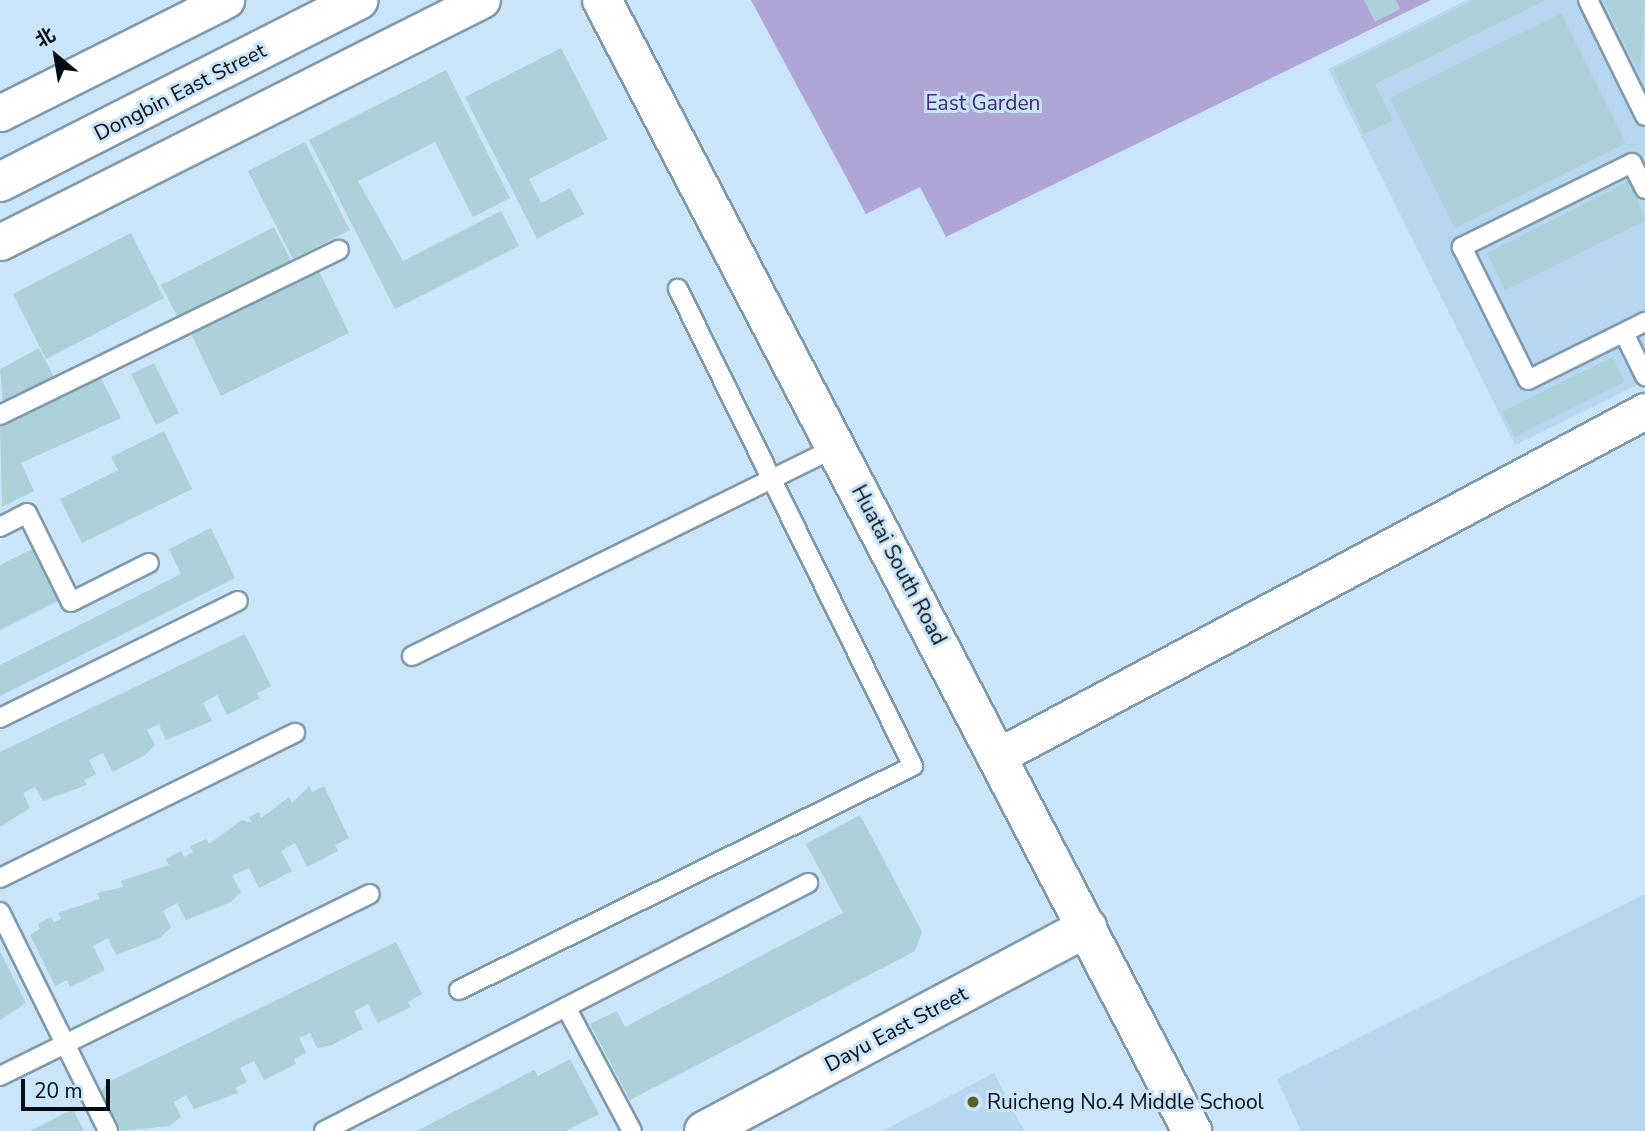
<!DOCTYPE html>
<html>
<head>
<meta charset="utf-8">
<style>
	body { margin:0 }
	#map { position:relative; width:1645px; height:1131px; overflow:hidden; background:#cae5f9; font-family:"Nunito Sans","Noto Sans SC",sans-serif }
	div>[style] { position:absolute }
	.built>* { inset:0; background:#b6d7ef }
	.green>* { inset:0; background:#b0a5d7 }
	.building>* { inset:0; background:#add1d9 }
	.roads { filter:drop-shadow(2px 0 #809aad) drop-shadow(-2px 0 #809aad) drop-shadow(0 2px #809aad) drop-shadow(0 -2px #809aad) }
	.service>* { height:18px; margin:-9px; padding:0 9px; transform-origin:9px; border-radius:9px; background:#fff }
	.minor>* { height:35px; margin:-17.5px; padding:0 17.5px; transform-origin:17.5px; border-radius:17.5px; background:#fff }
	.tertiary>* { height:38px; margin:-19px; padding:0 19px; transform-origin:19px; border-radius:19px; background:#fff }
	.secondary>* { height:38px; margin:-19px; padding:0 19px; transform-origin:19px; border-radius:19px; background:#fff }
	.primary>* { height:38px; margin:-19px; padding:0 19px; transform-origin:19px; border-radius:19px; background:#fff }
	.dots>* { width:19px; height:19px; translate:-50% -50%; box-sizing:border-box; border:4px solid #cae5f9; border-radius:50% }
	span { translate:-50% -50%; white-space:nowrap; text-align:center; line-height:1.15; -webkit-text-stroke:6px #cae5f9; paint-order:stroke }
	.street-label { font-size:21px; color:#050d14 }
	.park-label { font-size:21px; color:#422975 }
	.poi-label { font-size:21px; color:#050d14 }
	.left { translate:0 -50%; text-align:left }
	.north { position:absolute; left:21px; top:21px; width:70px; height:70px; -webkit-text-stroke:5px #cae5f9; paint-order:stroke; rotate:330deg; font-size:19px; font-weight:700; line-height:28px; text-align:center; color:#050d14 }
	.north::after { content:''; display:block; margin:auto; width:24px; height:32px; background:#050d14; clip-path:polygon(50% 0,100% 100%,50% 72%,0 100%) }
	.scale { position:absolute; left:21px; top:1079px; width:89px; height:32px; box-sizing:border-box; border:4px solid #050d14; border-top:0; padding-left:9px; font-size:21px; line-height:24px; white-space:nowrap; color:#050d14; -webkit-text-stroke:5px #cae5f9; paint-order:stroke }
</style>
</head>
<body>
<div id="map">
	<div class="built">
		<div style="clip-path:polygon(1467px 0,1645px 0,1645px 381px,1515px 445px,1328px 69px)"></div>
		<div style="clip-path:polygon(1645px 894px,1645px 1131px,1301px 1131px,1277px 1079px)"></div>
		<div style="clip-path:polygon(994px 1073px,1024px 1131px,882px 1131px)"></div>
	</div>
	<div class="green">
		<div style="clip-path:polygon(751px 0,1431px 0,946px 237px,920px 187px,866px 214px)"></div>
	</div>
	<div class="building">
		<div style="clip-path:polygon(1364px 0,1396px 0,1400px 9px,1375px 22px)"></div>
		<div style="clip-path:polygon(1474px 0,1545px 0,1375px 84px,1393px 120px,1364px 134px,1333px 70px)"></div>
		<div style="clip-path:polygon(1607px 0,1645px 0,1640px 74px,1604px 2px)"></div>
		<div style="clip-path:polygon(1561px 13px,1626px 143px,1455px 228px,1390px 98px)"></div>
		<div style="clip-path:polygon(561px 48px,608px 139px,529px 179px,541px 203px,570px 188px,584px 214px,537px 239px,465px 97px)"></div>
		<div style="clip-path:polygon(446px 70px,510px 198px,473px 217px,435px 142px,358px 181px,403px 261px,501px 211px,519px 246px,395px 309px,309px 140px)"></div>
		<div style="clip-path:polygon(305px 142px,350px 230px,293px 259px,248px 171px)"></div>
		<div style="clip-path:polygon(1631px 180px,1645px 221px,1505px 290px,1487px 253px)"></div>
		<div style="clip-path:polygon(274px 227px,291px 261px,178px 318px,161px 285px)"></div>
		<div style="clip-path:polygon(131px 233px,164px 298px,46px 359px,13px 294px)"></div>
		<div style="clip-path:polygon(319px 271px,349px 333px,221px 396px,191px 334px)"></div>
		<div style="clip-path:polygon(39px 348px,54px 377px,3px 404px,0 369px)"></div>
		<div style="clip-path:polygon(1613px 357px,1625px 382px,1515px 437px,1502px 412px)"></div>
		<div style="clip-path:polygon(154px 363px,179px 413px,156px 425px,131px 374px)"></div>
		<div style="clip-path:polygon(100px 376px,121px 418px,21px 463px,34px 491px,2px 507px,0 425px)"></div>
		<div style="clip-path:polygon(164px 431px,192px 489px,82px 543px,60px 499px,118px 470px,111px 457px)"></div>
		<div style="clip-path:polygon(211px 528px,235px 578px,0 696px,0 665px,181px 574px,169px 549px)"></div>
		<div style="clip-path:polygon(34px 548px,60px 600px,0 630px,0 565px)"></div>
		<div style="clip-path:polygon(245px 634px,271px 686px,257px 693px,260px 698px,227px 715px,217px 695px,203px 703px,212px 721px,166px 740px,159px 724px,147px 730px,155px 745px,145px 755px,113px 772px,103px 753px,89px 760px,96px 774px,84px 780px,87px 785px,43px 801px,35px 787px,23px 793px,30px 808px,0 827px,0 752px)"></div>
		<div style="clip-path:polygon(309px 786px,312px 792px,324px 786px,349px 838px,335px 845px,338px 851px,307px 867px,295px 843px,281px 851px,292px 871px,259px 888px,249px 868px,232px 876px,241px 892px,231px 902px,186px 920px,177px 903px,163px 911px,171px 927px,160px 938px,116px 955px,108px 938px,93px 946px,105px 970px,70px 987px,67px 980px,55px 986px,30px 935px,40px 929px,38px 924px,51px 917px,54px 922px,61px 919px,58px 913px,100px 899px,97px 893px,123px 887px,121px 881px,169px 865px,166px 859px,181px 851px,184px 857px,193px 852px,190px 846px,206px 839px,209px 844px,242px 820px,252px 823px,249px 817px,259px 812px,261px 818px,289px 797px,292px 803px)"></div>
		<div style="clip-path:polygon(860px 815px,922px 932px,915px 951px,630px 1100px,590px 1024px,617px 1011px,625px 1027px,843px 913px,806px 844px)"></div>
		<div style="clip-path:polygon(396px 942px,422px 994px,408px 1002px,411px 1007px,378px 1023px,368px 1004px,354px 1011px,363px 1029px,332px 1045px,317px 1048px,310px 1033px,299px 1038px,306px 1053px,294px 1059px,296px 1064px,264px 1080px,254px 1061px,240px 1068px,247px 1082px,235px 1088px,238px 1093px,194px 1109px,186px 1095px,174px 1102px,181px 1117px,169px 1126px,121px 1131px,101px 1091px,110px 1081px)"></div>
		<div style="clip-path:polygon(0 951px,26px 1003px,0 1020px)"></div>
		<div style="clip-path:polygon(570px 1059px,599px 1114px,566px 1131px,417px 1131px,534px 1070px,538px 1076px)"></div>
		<div style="clip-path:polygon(73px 1109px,84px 1131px,30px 1131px)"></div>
	</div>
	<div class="roads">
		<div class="service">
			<div style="left:1588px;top:0;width:129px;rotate:63.8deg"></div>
			<div style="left:1645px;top:189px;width:29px;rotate:-117deg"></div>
			<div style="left:1632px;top:163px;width:190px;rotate:153.7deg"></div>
			<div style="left:1462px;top:247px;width:148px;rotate:63.6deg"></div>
			<div style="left:1528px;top:380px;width:131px;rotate:-26.4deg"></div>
			<div style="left:1624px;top:333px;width:48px;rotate:64deg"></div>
			<div style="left:0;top:415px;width:377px;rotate:-26deg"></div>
			<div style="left:0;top:527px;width:30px;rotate:-27deg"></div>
			<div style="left:27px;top:513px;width:99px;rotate:63.7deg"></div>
			<div style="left:71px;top:602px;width:87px;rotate:-26.6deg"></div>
			<div style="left:412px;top:656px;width:474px;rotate:-26.2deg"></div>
			<div style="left:0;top:718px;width:265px;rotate:-26.2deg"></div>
			<div style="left:0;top:878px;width:329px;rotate:-26.2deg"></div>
			<div style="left:0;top:912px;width:244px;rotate:63.7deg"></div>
			<div style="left:459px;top:990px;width:506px;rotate:-26.26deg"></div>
			<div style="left:913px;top:766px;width:532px;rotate:-116.23deg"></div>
			<div style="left:566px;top:1007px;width:140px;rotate:62deg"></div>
			<div style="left:0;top:1076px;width:412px;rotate:-26.2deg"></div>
			<div style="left:324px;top:1131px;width:544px;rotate:-27.13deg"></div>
		</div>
		<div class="minor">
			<div style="left:0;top:113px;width:253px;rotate:-26.6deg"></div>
			<div style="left:0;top:242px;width:539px;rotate:-26.66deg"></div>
			<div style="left:998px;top:756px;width:733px;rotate:-28.07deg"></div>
		</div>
		<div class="tertiary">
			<div style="left:704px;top:1131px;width:434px;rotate:-28deg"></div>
		</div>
		<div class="secondary">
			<div style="left:602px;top:0;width:1276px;rotate:62.45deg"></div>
		</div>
		<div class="primary">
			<div style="left:0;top:182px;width:402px;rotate:-26.9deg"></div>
		</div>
	</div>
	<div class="dots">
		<div style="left:973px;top:1102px;background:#615d29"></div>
	</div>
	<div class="street-label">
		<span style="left:180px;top:92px;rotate:-27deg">Dongbin East Street</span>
		<span style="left:899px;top:565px;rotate:62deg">Huatai South Road</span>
		<span style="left:896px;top:1029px;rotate:-28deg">Dayu East Street</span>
	</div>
	<div class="park-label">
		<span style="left:983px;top:103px">East Garden</span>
	</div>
	<div class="poi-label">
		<span class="left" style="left:987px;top:1102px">Ruicheng No.4 Middle School</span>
	</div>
	<div class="north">北</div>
	<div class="scale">20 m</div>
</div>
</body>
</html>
